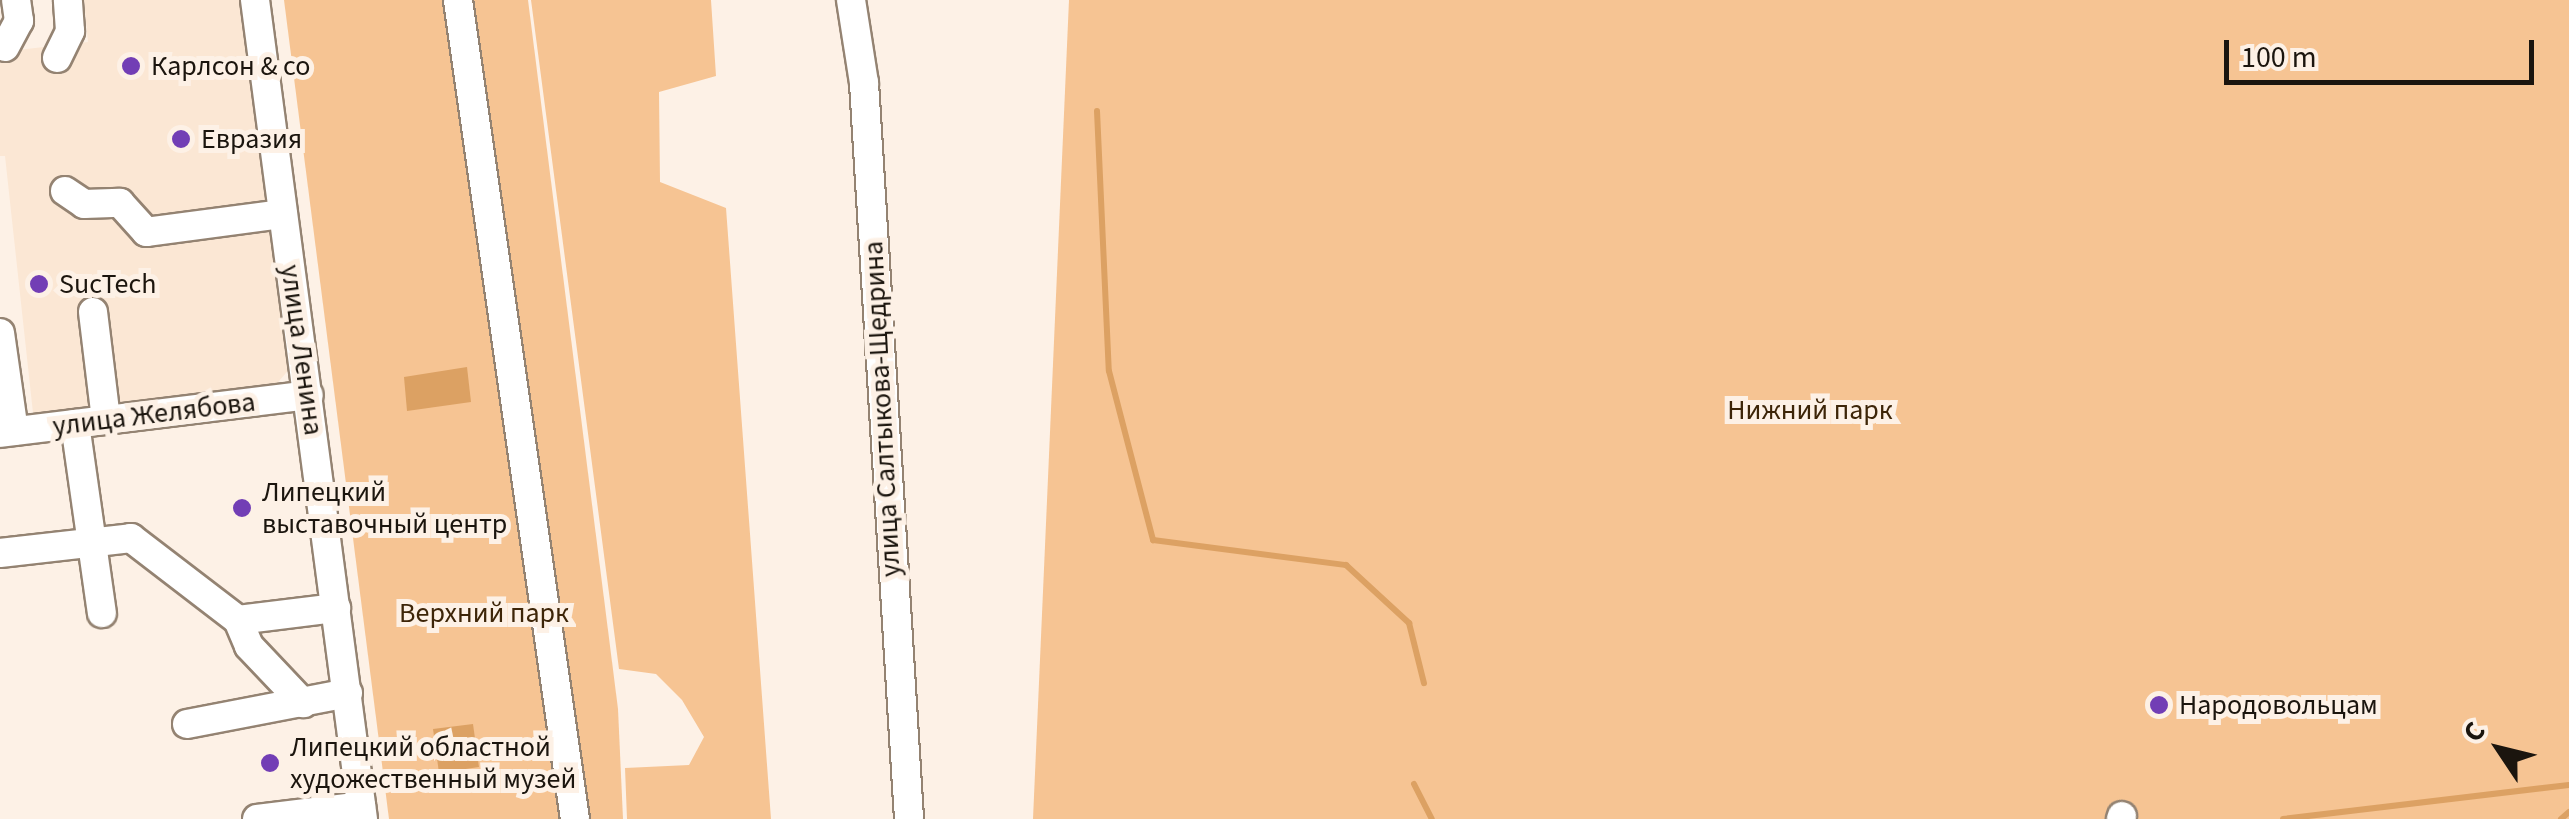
<!DOCTYPE html>
<html>
<head>
<meta charset="utf-8">
<style>
	body { margin:0 }
	#map { position:relative; width:2569px; height:819px; overflow:hidden; background:#fdf1e6; font-family:"Source Sans 3",sans-serif }
	div>[style] { position:absolute }
	.built>* { inset:0; background:#fbe7d4 }
	.green>* { inset:0; background:#f6c493 }
	.water>* { inset:0; background:#dca163 }
	.stream>* { height:6px; margin:-3px; padding:0 3px; transform-origin:3px; border-radius:3px; background:#dca163 }
	.roads { filter:drop-shadow(2px 0 #948372) drop-shadow(-2px 0 #948372) drop-shadow(0 2px #948372) drop-shadow(0 -2px #948372) }
	.minor>* { height:28px; margin:-14px; padding:0 14px; transform-origin:14px; border-radius:14px; background:#fff }
	.dots>* { width:28px; height:28px; translate:-50% -50%; box-sizing:border-box; border:5px solid #fdf1e6; border-radius:50% }
	span { translate:-50% -50%; white-space:nowrap; text-align:center; line-height:1.15; -webkit-text-stroke:10px #fdf1e6; paint-order:stroke }
	.poi-label { font-size:28px; color:#1b150e }
	.left { translate:0 -50%; text-align:left }
	.street-label { font-size:28px; color:#1b150e }
	.park-label { font-size:28px; color:#3d2508 }
	.north { position:absolute; left:2449px; top:699px; width:100px; height:100px; -webkit-text-stroke:8px #fdf1e6; paint-order:stroke; rotate:305deg; font-size:28px; font-weight:700; line-height:40px; text-align:center; color:#1b150e }
	.north::after { content:''; display:block; margin:auto; width:35px; height:45px; background:#1b150e; clip-path:polygon(50% 0,100% 100%,50% 72%,0 100%) }
	.scale { position:absolute; left:2224px; top:40px; width:310px; height:45px; box-sizing:border-box; border:5px solid #1b150e; border-top:0; padding-left:12px; font-size:30px; line-height:35px; white-space:nowrap; color:#1b150e; -webkit-text-stroke:8px #fdf1e6; paint-order:stroke }
</style>
</head>
<body>
<div id="map">
	<div class="built">
		<div style="clip-path:polygon(84px 0,245px 0,291px 367px,274px 387px,33px 413px,5px 156px,0 156px,0 52px,88px 42px)"></div>
	</div>
	<div class="green">
		<div style="clip-path:polygon(284px 0,528px 0,618px 709px,623px 819px,389px 819px)"></div>
		<div style="clip-path:polygon(531px 0,711px 0,716px 76px,659px 92px,660px 182px,726px 208px,771px 819px,627px 819px,625px 768px,689px 765px,704px 737px,682px 700px,656px 674px,619px 669px)"></div>
		<div style="clip-path:polygon(1069px 0,2569px 0,2569px 819px,1033px 819px)"></div>
	</div>
	<div class="water">
		<div style="clip-path:polygon(467px 367px,471px 402px,407px 411px,404px 377px)"></div>
		<div style="clip-path:polygon(473px 724px,479px 767px,439px 773px,433px 729px)"></div>
	</div>
	<div class="stream">
		<div style="left:1097px;top:111px;width:260px;rotate:87.4deg"></div>
		<div style="left:1109px;top:371px;width:175px;rotate:75.4deg"></div>
		<div style="left:1153px;top:540px;width:195px;rotate:7.4deg"></div>
		<div style="left:1346px;top:565px;width:86px;rotate:42.6deg"></div>
		<div style="left:1409px;top:623px;width:62px;rotate:76deg"></div>
		<div style="left:1414px;top:784px;width:39px;rotate:63deg"></div>
		<div style="left:2283px;top:819px;width:288px;rotate:-6.8deg"></div>
		<div style="left:2561px;top:819px;width:11px;rotate:-41deg"></div>
	</div>
	<div class="roads">
		<div class="minor">
			<div style="left:255px;top:0;width:826px;rotate:82.49deg"></div>
			<div style="left:458px;top:0;width:827px;rotate:81.87deg"></div>
			<div style="left:851px;top:0;width:84px;rotate:81.1deg"></div>
			<div style="left:864px;top:83px;width:737px;rotate:86.5deg"></div>
			<div style="left:5px;top:47px;width:30px;rotate:-62deg"></div>
			<div style="left:19px;top:21px;width:21px;rotate:-98deg"></div>
			<div style="left:57px;top:58px;width:30px;rotate:-64deg"></div>
			<div style="left:70px;top:31px;width:31px;rotate:-94deg"></div>
			<div style="left:65px;top:191px;width:23px;rotate:34deg"></div>
			<div style="left:84px;top:204px;width:36px;rotate:-2deg"></div>
			<div style="left:120px;top:203px;width:39px;rotate:48deg"></div>
			<div style="left:146px;top:232px;width:138px;rotate:-7.5deg"></div>
			<div style="left:93px;top:312px;width:109px;rotate:83.1deg"></div>
			<div style="left:0;top:333px;width:99px;rotate:81.9deg"></div>
			<div style="left:75px;top:424px;width:191px;rotate:81.9deg"></div>
			<div style="left:0;top:433px;width:311px;rotate:-7deg"></div>
			<div style="left:0;top:553px;width:132px;rotate:-6.5deg"></div>
			<div style="left:131px;top:538px;width:135px;rotate:37.5deg"></div>
			<div style="left:238px;top:620px;width:99px;rotate:-7deg"></div>
			<div style="left:238px;top:620px;width:28px;rotate:67deg"></div>
			<div style="left:249px;top:646px;width:79px;rotate:46.5deg"></div>
			<div style="left:187px;top:724px;width:164px;rotate:-10.9deg"></div>
			<div style="left:257px;top:819px;width:105px;rotate:-7.1deg"></div>
			<div style="left:2121px;top:819px;width:3px;rotate:-72deg"></div>
		</div>
	</div>
	<div class="dots">
		<div style="left:131px;top:66px;background:#723eb5"></div>
		<div style="left:181px;top:139px;background:#723eb5"></div>
		<div style="left:39px;top:284px;background:#723eb5"></div>
		<div style="left:242px;top:508px;background:#723eb5"></div>
		<div style="left:2159px;top:705px;background:#723eb5"></div>
		<div style="left:270px;top:763px;background:#723eb5"></div>
	</div>
	<div class="poi-label">
		<span class="left" style="left:151px;top:66px">Карлсон &amp; co</span>
		<span class="left" style="left:201px;top:139px">Евразия</span>
		<span class="left" style="left:59px;top:284px">SucTech</span>
		<span class="left" style="left:262px;top:508px">Липецкий<br>выставочный центр</span>
		<span class="left" style="left:2179px;top:705px">Народовольцам</span>
		<span class="left" style="left:290px;top:763px">Липецкий областной<br>художественный музей</span>
	</div>
	<div class="street-label">
		<span style="left:302px;top:350px;rotate:82deg">улица Ленина</span>
		<span style="left:882px;top:409px;rotate:-93deg">улица Салтыкова-Щедрина</span>
		<span style="left:154px;top:414px;rotate:-7deg">улица Желябова</span>
	</div>
	<div class="park-label">
		<span style="left:1810px;top:410px">Нижний парк</span>
		<span style="left:484px;top:613px">Верхний парк</span>
	</div>
	<div class="north">С</div>
	<div class="scale">100 m</div>
</div>
</body>
</html>
